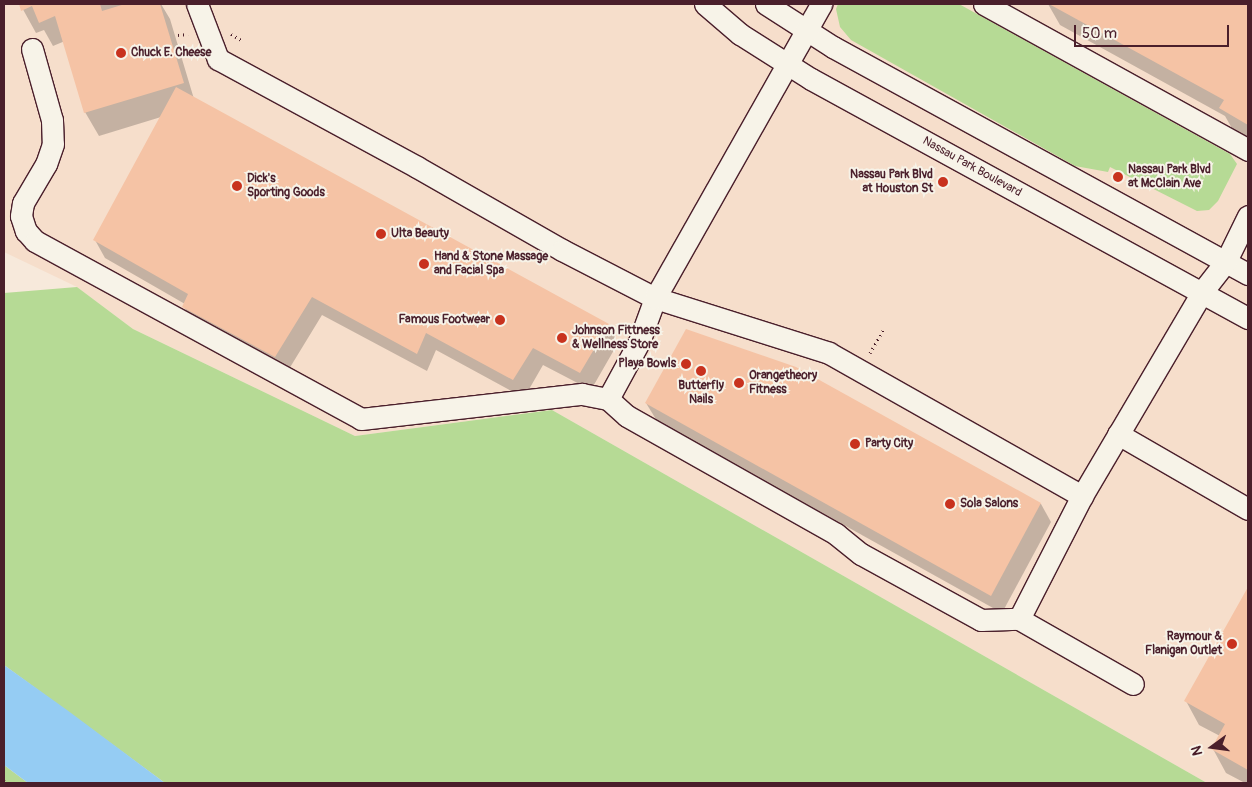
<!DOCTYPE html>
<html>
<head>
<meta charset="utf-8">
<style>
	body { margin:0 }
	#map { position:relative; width:1252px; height:787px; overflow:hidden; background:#f7e9db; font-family:Pangolin,sans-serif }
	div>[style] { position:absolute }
	.built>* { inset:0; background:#f6decb }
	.green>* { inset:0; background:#b6da95 }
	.water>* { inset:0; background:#95ccf3 }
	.shadow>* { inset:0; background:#0003 }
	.building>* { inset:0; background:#f5c3a5 }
	.path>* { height:3px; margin-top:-1.5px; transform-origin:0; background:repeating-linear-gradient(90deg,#4a1f2b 0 1px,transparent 0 5px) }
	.roads { filter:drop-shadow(1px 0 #4a1f2b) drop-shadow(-1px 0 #4a1f2b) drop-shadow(0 1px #4a1f2b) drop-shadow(0 -1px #4a1f2b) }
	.minor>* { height:21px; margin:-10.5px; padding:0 10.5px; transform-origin:10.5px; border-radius:10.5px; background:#f7f3e8 }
	.dots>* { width:14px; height:14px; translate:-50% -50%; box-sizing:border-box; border:2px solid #f7f3e8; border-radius:50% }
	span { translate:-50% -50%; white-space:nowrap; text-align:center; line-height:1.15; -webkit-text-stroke:4px #f7f3e8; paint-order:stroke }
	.poi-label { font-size:12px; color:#4a1f2b; font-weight:700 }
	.left { translate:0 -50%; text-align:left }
	.right { translate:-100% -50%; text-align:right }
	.street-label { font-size:12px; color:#4a1f2b }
	.frame { position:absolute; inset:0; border:5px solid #4a1f2b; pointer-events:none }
	.north { position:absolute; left:1187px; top:722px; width:50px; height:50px; -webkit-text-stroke:4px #f7f3e8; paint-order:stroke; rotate:256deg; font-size:14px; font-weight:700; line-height:20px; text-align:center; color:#4a1f2b }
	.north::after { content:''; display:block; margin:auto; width:18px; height:22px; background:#4a1f2b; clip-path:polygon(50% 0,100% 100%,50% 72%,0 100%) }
	.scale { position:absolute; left:1074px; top:25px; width:155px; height:22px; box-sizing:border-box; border:2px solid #4a1f2b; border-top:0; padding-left:6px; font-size:15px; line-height:18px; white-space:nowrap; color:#4a1f2b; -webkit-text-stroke:4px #f7f3e8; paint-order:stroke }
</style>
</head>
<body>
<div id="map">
	<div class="built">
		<div style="clip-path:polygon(4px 4px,1248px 4px,1248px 783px,1207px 783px,552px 410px,355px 436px,133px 329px,77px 287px,4px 252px)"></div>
	</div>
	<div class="green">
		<div style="clip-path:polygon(838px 4px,959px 4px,1230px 154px,1237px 164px,1218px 201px,1209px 210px,1197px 211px,1110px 167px,1108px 172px,1075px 166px,851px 40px,840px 27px,836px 9px)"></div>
		<div style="clip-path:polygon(77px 287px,133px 329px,355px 436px,552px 410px,1207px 783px,165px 783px,4px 665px,4px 293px)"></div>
		<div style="clip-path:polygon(4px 765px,28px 783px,4px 783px)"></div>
	</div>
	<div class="water">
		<div style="clip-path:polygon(4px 665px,67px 710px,165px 783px,28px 783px,4px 765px)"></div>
	</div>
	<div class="shadow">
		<div style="clip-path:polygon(20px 4px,161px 4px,170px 19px,194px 99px,608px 325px,618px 343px,591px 390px,543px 365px,524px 398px,436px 350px,427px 371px,322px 315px,286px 374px,194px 325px,184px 307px,185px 304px,105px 258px,95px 240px,161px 117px,99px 136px,85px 112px,65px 41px,53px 46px,44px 30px,36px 33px)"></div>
		<div style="clip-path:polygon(1048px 4px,1248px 4px,1248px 140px,1234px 132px,1225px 116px,1060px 25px)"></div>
		<div style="clip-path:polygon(646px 403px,1041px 504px,1051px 522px,1002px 613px,657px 421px)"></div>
		<div style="clip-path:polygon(1248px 589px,1248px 783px,1245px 783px,1226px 773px,1213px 749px,1220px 736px,1199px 725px,1186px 701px)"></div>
	</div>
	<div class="building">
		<div style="clip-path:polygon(19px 4px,100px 4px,102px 11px,125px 4px,160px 4px,184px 83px,84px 113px,55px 16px,39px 23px,32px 6px,21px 11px)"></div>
		<div style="clip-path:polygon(1049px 4px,1248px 4px,1248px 125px,1219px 108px,1224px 100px)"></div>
		<div style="clip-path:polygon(176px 87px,609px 324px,580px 373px,533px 348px,513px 380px,426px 333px,417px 354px,312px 297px,275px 357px,182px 307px,188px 294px,93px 240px)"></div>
		<div style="clip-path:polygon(686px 329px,796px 367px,1041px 503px,991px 596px,645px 403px)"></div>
		<div style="clip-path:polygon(1248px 587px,1248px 770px,1211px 749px,1225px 724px,1184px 701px)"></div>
	</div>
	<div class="path">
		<div style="left:231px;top:34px;width:14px;rotate:30deg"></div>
		<div style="left:178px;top:35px;width:10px;rotate:-6deg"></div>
		<div style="left:870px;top:353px;width:28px;rotate:-60deg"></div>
		<div style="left:4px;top:781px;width:4px;rotate:34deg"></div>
	</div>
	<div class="roads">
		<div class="minor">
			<div style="left:197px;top:4px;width:59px;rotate:69.1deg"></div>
			<div style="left:218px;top:59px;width:226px;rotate:28.5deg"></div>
			<div style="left:417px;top:167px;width:167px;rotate:29.8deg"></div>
			<div style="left:562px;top:250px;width:105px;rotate:27.3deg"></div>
			<div style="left:655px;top:298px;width:182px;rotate:17.5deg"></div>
			<div style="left:829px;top:353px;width:291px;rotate:29.5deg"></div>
			<div style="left:705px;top:4px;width:46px;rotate:40.6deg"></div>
			<div style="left:740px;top:34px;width:84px;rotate:32.4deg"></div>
			<div style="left:811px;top:79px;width:498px;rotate:28.7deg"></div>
			<div style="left:766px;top:4px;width:80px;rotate:32.7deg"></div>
			<div style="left:833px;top:47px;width:473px;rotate:28.7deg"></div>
			<div style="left:984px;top:4px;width:302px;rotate:28.9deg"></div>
			<div style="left:32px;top:49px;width:74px;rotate:74.3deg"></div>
			<div style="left:52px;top:120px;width:24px;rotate:88deg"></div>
			<div style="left:53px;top:144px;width:21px;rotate:109deg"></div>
			<div style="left:46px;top:164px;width:45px;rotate:120.5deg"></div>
			<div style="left:23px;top:203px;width:13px;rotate:99deg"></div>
			<div style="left:21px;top:216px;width:16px;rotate:72deg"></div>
			<div style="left:26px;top:231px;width:13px;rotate:48deg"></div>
			<div style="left:35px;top:241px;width:371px;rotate:28.6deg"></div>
			<div style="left:361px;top:419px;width:222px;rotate:-6.5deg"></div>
			<div style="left:582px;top:394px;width:26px;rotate:11deg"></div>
			<div style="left:608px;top:399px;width:65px;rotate:-61.5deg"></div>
			<div style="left:639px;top:342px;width:47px;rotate:-70deg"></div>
			<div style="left:655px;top:298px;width:338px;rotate:-60.5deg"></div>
			<div style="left:608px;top:399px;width:25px;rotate:42deg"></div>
			<div style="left:627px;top:416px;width:240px;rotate:29.4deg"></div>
			<div style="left:836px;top:534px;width:32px;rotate:39deg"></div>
			<div style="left:861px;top:554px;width:137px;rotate:28.8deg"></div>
			<div style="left:981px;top:620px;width:38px;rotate:-2deg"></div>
			<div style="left:1019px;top:619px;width:131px;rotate:29.7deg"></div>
			<div style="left:1118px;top:434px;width:150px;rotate:30deg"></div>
			<div style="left:1019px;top:619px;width:138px;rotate:-62.9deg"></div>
			<div style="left:1082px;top:496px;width:237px;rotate:-59.5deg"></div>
			<div style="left:1202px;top:292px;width:39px;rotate:-52deg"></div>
			<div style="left:1226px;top:261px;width:50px;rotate:-63.9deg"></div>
		</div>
	</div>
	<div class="dots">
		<div style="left:121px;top:53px;background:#c8321e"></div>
		<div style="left:1118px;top:177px;background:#c8321e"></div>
		<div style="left:943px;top:182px;background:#c8321e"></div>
		<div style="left:237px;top:186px;background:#c8321e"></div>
		<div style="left:381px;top:234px;background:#c8321e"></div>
		<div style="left:424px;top:264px;background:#c8321e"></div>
		<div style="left:500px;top:320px;background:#c8321e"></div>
		<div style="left:562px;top:338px;background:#c8321e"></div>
		<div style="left:686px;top:364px;background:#c8321e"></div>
		<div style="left:701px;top:371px;background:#c8321e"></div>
		<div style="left:739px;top:383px;background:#c8321e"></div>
		<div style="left:855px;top:444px;background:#c8321e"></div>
		<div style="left:950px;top:504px;background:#c8321e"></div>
		<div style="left:1232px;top:644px;background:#c8321e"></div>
	</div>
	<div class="poi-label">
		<span class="left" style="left:131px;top:53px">Chuck E. Cheese</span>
		<span class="left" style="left:1128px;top:177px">Nassau Park Blvd<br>at McClain Ave</span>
		<span class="right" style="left:933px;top:182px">Nassau Park Blvd<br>at Houston St</span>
		<span class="left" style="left:247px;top:186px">Dick's<br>Sporting Goods</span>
		<span class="left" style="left:391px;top:234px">Ulta Beauty</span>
		<span class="left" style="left:434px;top:264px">Hand &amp; Stone Massage<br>and Facial Spa</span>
		<span class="right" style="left:490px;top:320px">Famous Footwear</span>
		<span class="left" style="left:572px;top:338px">Johnson Fittness<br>&amp; Wellness Store</span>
		<span class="right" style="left:676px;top:364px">Playa Bowls</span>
		<span class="left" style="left:749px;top:383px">Orangetheory<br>Fitness</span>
		<span style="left:701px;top:393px">Butterfly<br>Nails</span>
		<span class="left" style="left:865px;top:444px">Party City</span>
		<span class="left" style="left:960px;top:504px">Sola Salons</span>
		<span class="right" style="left:1222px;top:644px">Raymour &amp;<br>Flanigan Outlet</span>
	</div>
	<div class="street-label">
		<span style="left:972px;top:167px;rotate:29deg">Nassau Park Boulevard</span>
	</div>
	<div class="frame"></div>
	<div class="north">N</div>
	<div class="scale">50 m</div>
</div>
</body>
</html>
